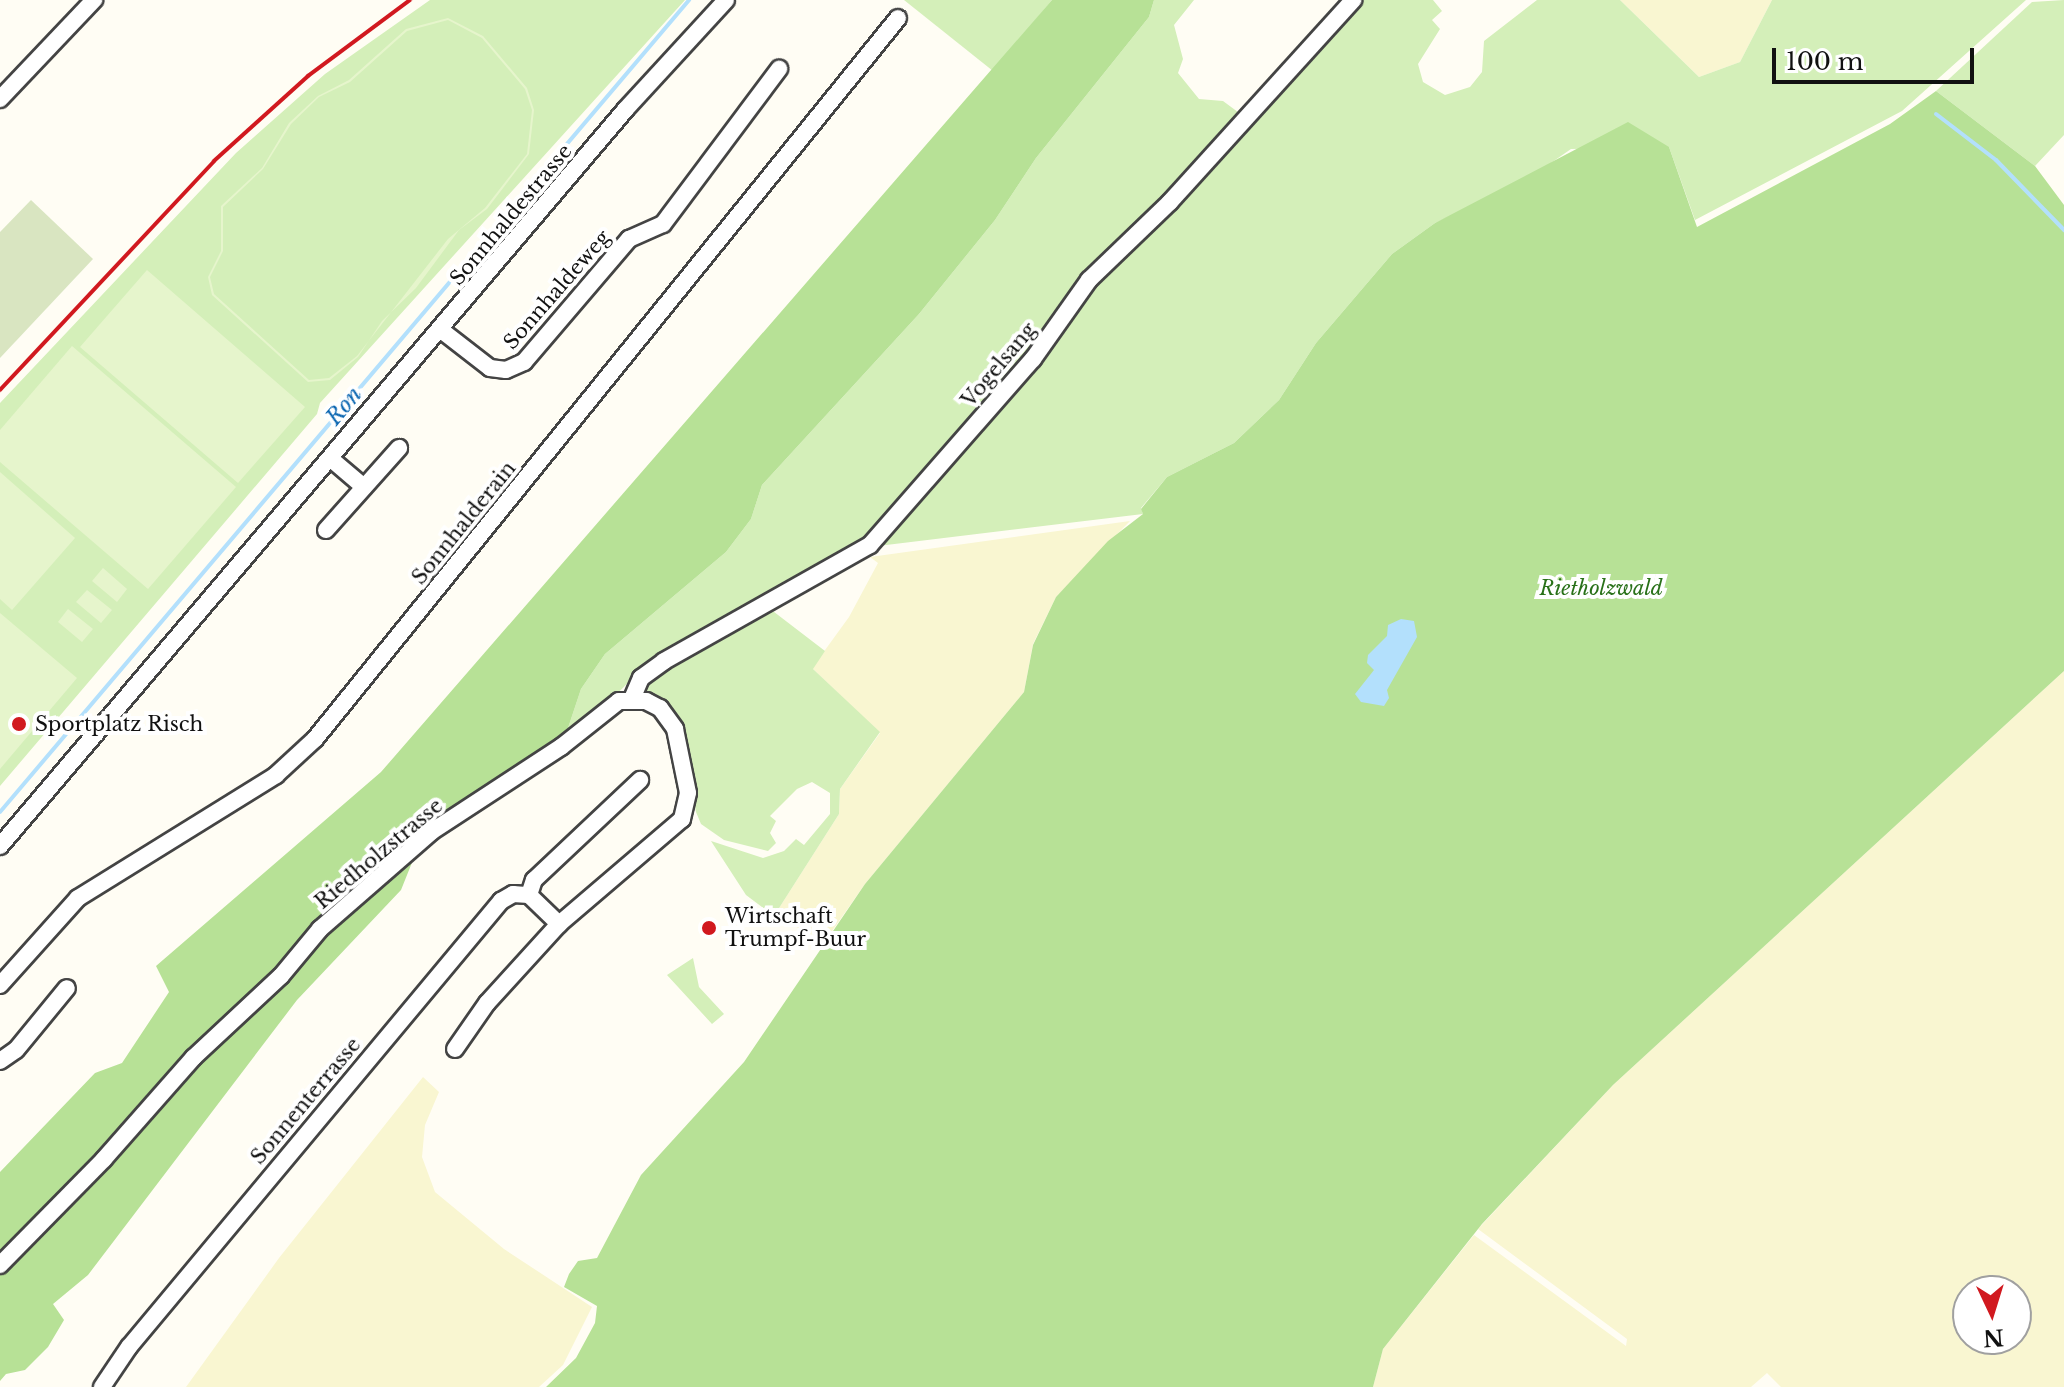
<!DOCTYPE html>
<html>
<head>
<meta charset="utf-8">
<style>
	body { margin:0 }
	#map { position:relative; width:2064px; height:1387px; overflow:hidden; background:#fffdf4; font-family:"Libre Baskerville",serif }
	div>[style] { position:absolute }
	.farmland>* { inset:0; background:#f9f6d1 }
	.green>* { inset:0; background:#d4efb9 }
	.forest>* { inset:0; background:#b7e196 }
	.cemetery>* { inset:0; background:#d9e5c1 }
	.pitch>* { inset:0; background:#e6f5cc }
	.water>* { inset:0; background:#b3e0fc }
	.stream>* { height:4px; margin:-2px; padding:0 2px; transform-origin:2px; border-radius:2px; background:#b3e0fc }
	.roads { filter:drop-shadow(2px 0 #444) drop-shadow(-2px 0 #444) drop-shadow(0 2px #444) drop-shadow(0 -2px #444) }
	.street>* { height:16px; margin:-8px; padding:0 8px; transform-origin:8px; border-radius:8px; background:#fff }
	.rail>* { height:4px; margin:-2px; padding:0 2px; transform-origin:2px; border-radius:2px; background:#d1191f }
	.dots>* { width:22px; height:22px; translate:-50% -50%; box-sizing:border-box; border:4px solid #fff; border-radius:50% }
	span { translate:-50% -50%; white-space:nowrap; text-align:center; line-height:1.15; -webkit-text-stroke:8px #fff; paint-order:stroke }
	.street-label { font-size:20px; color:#111 }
	.park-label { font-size:20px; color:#297119; font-style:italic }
	.poi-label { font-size:20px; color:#111 }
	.left { translate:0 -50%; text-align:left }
	.water-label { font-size:22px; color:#0b66b1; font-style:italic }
	.north { position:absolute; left:1952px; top:1275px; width:80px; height:80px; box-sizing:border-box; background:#fff; border:2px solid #a0a0a0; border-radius:50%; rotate:176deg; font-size:22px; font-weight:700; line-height:32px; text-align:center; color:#111 }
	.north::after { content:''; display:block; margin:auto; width:28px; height:36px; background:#d1191f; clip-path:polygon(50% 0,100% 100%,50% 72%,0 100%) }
	.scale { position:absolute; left:1772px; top:48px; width:202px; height:36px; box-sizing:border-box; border:4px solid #111; border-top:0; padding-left:10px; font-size:24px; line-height:28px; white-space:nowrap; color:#111; -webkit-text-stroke:6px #fff; paint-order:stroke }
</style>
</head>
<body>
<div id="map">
	<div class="farmland">
		<div style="clip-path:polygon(1620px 0,1772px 0,1740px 62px,1699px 77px)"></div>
		<div style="clip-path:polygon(1130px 521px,1056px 597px,1033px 644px,1024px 692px,865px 884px,825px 941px,774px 916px,839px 814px,840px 789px,880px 733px,812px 668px,849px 617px,878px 563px,870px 557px)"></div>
		<div style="clip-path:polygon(evenodd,2064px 671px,2064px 1387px,1781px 1387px,1767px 1373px,1751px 1387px,1373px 1387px,1383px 1349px,1474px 1235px,1626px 1346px,1627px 1339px,1478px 1229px,1613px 1085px,2064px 671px,1968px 1291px,2016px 1291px,2016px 1339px,1968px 1339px,1968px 1291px)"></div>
		<div style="clip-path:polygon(423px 1077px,439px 1092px,425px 1125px,422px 1157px,435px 1192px,504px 1249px,592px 1307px,563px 1365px,539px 1387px,186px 1387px,279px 1258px)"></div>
	</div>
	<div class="green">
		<div style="clip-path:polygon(430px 0,685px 0,320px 403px,317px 414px,0 786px,0 403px,236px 153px,325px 74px)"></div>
		<div style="clip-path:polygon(904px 0,1052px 0,993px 71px)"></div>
		<div style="clip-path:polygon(1154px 0,1194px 0,1174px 25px,1183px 59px,1178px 73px,1199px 99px,1223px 101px,1246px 118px,879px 532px,633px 678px,590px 720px,566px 734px,581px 689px,605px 654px,726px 552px,751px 519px,762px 485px,919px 314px,995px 220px,1036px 158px,1149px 17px)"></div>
		<div style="clip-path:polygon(1358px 0,1433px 0,1442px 11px,1432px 20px,1440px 29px,1418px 64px,1423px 82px,1445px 95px,1470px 87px,1482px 72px,1484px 41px,1537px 0,1620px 0,1699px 77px,1740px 62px,1772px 0,2026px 0,1902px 111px,1695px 220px,1669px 147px,1571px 149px,1525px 181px,1435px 223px,1392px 254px,1316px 343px,1279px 400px,1234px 443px,1167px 477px,1141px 508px,1143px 514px,878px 546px,1068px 312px)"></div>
		<div style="clip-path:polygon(2064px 0,2064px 135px,2035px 166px,1936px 91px,2032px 2px)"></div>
		<div style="clip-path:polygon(765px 605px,825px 651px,813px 669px,880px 732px,840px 789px,839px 814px,774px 916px,746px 895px,711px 841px,763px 858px,784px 851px,796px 839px,804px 845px,830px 814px,830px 793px,812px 782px,797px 789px,770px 816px,776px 821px,770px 833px,776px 843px,768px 851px,724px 840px,701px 824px,696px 812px,680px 728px,642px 693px,640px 684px)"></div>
		<div style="clip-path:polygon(693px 958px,699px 987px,724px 1014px,712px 1024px,667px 975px)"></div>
	</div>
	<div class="forest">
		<div style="clip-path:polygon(1052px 0,1154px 0,1149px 17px,1036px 158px,995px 220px,919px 314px,762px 485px,751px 519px,726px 552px,605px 654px,581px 689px,566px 734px,425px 830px,401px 890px,297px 1000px,88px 1275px,53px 1304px,64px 1320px,48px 1347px,25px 1370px,6px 1374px,0 1381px,0 1172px,95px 1073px,122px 1063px,169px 992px,156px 966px,381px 772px)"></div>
		<div style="clip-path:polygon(1936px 91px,2035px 166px,2064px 205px,2064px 671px,1613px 1085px,1482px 1224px,1383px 1349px,1373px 1387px,546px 1387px,576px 1358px,595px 1323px,597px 1306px,564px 1287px,569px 1274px,578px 1261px,597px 1258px,641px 1175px,744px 1062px,865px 884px,1024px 692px,1033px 645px,1056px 597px,1108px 541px,1143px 514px,1141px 509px,1167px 477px,1234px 443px,1279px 400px,1316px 343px,1392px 254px,1435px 223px,1628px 122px,1669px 147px,1697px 227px,1890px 124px)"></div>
	</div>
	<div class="cemetery">
		<div style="clip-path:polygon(31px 200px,93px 259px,0 358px,0 232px)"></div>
	</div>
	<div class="pitch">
		<div style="clip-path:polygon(evenodd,448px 18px,483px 36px,527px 88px,534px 110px,529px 154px,487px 209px,459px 230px,416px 288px,382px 321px,358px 357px,330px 380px,308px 382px,212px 295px,208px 277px,221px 251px,221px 206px,262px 168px,289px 123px,318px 96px,349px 80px,406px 29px,448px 18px,448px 20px,482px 38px,525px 89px,532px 110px,527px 154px,485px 208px,448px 239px,357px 356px,329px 378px,309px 380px,214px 294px,210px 277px,223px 251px,223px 207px,263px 169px,291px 124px,319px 97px,350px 82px,407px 31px,448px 20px)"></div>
		<div style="clip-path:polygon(147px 270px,305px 407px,238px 483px,80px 347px)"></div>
		<div style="clip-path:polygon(72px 346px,236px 487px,148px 589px,0 462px,0 430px)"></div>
		<div style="clip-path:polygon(0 472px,75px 538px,12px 610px,0 599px)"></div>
		<div style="clip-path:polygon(103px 568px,127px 589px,117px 602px,92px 581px)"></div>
		<div style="clip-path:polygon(87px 590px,112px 610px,101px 623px,76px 602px)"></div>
		<div style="clip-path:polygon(68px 609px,93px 629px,82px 642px,58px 622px)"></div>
		<div style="clip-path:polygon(0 613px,77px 678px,0 769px)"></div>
	</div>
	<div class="water">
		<div style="clip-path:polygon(1401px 619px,1414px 621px,1417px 637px,1387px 690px,1389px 698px,1384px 706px,1361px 702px,1355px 694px,1374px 670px,1367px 663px,1368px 655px,1387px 636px,1388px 625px)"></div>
	</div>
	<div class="stream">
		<div style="left:1936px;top:114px;width:76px;rotate:37.5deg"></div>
		<div style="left:1996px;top:160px;width:98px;rotate:45.8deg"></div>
		<div style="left:0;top:812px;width:1065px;rotate:-49.68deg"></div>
	</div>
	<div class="roads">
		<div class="street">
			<div style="left:0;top:99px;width:137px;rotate:-46.5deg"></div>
			<div style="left:441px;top:330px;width:62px;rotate:37.8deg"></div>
			<div style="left:490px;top:368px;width:16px;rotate:7deg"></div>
			<div style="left:506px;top:370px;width:20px;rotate:-24deg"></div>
			<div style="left:524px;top:362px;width:162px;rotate:-49.5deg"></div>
			<div style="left:629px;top:239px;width:37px;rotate:-24deg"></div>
			<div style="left:663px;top:224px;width:194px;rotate:-53.2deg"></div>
			<div style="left:331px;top:459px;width:43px;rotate:40.3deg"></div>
			<div style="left:326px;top:530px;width:110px;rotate:-48.3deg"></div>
			<div style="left:632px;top:699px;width:23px;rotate:-67deg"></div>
			<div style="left:641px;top:678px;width:29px;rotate:-36deg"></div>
			<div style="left:664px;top:661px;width:236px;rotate:-29.4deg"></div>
			<div style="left:870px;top:545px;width:247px;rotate:-48.8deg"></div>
			<div style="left:1033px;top:359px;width:97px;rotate:-54.7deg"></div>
			<div style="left:1089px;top:280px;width:112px;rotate:-43.9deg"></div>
			<div style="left:1170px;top:202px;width:273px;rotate:-47.8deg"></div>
			<div style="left:0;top:846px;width:966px;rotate:-49.66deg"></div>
			<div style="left:625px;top:110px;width:149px;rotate:-47.4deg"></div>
			<div style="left:529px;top:895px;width:16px;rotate:-72deg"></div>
			<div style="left:534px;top:880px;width:146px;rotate:-43.3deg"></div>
			<div style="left:0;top:985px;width:117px;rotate:-48.1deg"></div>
			<div style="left:78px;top:898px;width:233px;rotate:-31.8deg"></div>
			<div style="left:276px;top:775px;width:53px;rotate:-42.7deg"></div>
			<div style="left:315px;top:739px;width:927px;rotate:-51.04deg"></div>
			<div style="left:0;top:1061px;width:19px;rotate:-35deg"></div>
			<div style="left:16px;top:1050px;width:80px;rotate:-50.6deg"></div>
			<div style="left:0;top:1265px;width:148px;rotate:-45.5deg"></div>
			<div style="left:104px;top:1159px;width:135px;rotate:-48.6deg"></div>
			<div style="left:193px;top:1058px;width:120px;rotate:-43deg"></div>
			<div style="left:281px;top:976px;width:61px;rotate:-50.3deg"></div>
			<div style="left:320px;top:929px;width:147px;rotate:-41.1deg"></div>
			<div style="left:431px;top:832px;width:155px;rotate:-33.2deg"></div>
			<div style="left:561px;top:747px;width:74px;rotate:-38.4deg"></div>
			<div style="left:619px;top:701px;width:27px"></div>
			<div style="left:646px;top:701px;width:16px;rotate:27deg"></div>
			<div style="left:660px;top:708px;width:26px;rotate:54deg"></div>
			<div style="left:675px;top:729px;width:65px;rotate:78.5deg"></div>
			<div style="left:688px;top:793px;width:27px;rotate:103deg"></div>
			<div style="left:682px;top:819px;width:162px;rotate:139.5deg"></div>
			<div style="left:559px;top:924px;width:107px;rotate:132.3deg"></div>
			<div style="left:487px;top:1003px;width:56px;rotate:124.8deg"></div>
			<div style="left:102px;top:1387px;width:48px;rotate:-56deg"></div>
			<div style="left:129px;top:1347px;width:581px;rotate:-50.17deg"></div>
			<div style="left:501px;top:901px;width:14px;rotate:-30deg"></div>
			<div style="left:513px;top:894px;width:16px;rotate:4deg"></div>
			<div style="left:529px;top:895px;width:42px;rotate:44deg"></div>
		</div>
	</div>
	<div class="rail">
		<div style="left:0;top:390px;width:313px;rotate:-46.9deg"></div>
		<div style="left:214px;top:161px;width:127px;rotate:-42.1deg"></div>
		<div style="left:308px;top:76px;width:127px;rotate:-36.7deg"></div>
	</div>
	<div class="dots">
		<div style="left:19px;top:724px;background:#d1191f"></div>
		<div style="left:709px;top:928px;background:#d1191f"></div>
	</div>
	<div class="street-label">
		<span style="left:511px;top:215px;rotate:-50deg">Sonnhaldestrasse</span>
		<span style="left:557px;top:290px;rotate:-49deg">Sonnhaldeweg</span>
		<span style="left:999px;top:365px;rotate:-50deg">Vogelsang</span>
		<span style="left:464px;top:523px;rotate:-51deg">Sonnhalderain</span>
		<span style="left:379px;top:854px;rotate:-40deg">Riedholzstrasse</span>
		<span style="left:306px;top:1101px;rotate:-50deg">Sonnenterrasse</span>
	</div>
	<div class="park-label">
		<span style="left:1601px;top:588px">Rietholzwald</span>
	</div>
	<div class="poi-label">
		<span class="left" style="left:35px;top:724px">Sportplatz Risch</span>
		<span class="left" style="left:725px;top:928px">Wirtschaft<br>Trumpf-Buur</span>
	</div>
	<div class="water-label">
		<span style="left:344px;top:406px;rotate:-50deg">Ron</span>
	</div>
	<div class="north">N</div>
	<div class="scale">100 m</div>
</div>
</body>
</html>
